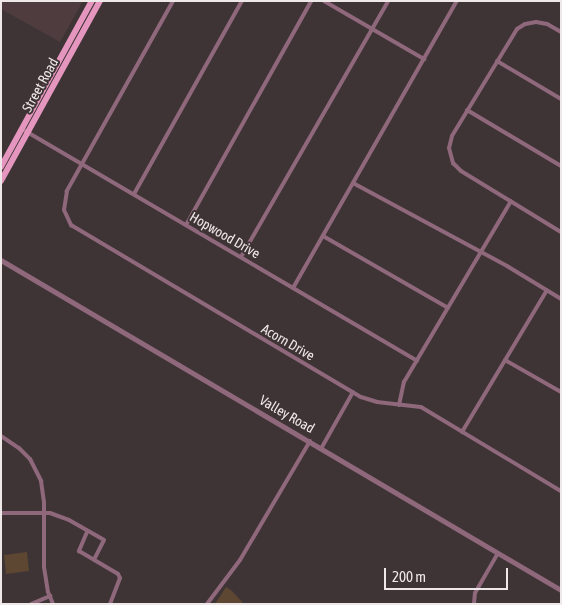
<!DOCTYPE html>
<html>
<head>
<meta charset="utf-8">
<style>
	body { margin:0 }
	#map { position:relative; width:562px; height:605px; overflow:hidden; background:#3f3435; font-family:"Asap Condensed",sans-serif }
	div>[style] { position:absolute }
	.built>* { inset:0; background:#4e3c3e }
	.green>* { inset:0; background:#5d4632 }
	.minor>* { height:4px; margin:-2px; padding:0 2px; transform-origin:2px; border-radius:2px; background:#8f687c }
	.tertiary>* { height:4.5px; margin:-2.25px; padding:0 2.25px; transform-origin:2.25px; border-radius:2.25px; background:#8f687c }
	.primary>* { height:5.5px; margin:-2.75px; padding:0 2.75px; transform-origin:2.75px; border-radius:2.75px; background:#e596bf }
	span { translate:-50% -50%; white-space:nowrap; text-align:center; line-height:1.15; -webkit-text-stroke:4px #3f3435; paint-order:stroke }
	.street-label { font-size:14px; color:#eee8e8 }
	.frame { position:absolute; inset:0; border:2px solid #eee8e8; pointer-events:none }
	.scale { position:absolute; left:384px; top:568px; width:124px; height:22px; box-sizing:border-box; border:2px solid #eee8e8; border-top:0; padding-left:6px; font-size:15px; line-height:18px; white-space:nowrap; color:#eee8e8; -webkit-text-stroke:4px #3f3435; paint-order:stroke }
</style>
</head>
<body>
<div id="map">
	<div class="built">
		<div style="clip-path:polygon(1px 1px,83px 1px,60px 42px,1px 9px)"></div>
	</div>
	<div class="green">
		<div style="clip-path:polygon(27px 552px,29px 571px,6px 574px,4px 555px)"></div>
		<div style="clip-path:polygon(226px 587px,232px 591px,244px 604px,215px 604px)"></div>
	</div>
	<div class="minor">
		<div style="left:173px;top:1px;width:218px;rotate:119.2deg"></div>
		<div style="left:67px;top:191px;width:19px;rotate:99deg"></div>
		<div style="left:64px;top:210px;width:17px;rotate:65deg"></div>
		<div style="left:71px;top:225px;width:337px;rotate:30.7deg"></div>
		<div style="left:361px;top:397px;width:17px;rotate:17deg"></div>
		<div style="left:377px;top:402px;width:44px;rotate:6.5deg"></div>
		<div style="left:421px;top:407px;width:163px;rotate:31deg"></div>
		<div style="left:324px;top:1px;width:116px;rotate:30.1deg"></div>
		<div style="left:561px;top:32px;width:16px;rotate:-150deg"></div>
		<div style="left:547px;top:24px;width:11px;rotate:-170deg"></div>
		<div style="left:536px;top:22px;width:11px;rotate:170deg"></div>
		<div style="left:525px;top:24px;width:9px;rotate:148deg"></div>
		<div style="left:517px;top:29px;width:125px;rotate:121.3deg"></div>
		<div style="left:452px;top:136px;width:12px;rotate:104deg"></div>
		<div style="left:449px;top:148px;width:16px;rotate:75deg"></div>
		<div style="left:453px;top:163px;width:11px;rotate:45deg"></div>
		<div style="left:461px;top:171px;width:117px;rotate:31.4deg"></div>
		<div style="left:497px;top:61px;width:74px;rotate:30.7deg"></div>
		<div style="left:467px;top:110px;width:109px;rotate:30.8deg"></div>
		<div style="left:22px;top:129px;width:458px;rotate:30.4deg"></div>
		<div style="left:353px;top:183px;width:175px;rotate:28.3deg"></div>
		<div style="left:507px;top:266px;width:63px;rotate:31.4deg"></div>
		<div style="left:134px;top:194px;width:221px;rotate:-60.8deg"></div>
		<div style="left:186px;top:225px;width:257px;rotate:-60.8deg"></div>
		<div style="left:323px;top:236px;width:144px;rotate:29.9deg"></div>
		<div style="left:241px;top:257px;width:295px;rotate:-60.1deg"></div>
		<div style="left:293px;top:288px;width:331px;rotate:-60.3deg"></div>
		<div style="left:505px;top:360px;width:64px;rotate:29.7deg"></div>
		<div style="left:399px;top:405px;width:24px;rotate:-78deg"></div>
		<div style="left:404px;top:382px;width:210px;rotate:-59.4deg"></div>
		<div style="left:462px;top:432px;width:165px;rotate:-59.1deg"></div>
		<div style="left:1px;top:436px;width:22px;rotate:34deg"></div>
		<div style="left:19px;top:448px;width:16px;rotate:45deg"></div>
		<div style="left:30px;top:459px;width:25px;rotate:63deg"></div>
		<div style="left:41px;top:481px;width:21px;rotate:82deg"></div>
		<div style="left:44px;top:502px;width:65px;rotate:90deg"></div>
		<div style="left:44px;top:567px;width:25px;rotate:81deg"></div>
		<div style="left:48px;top:592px;width:13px;rotate:67deg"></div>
		<div style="left:322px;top:447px;width:63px;rotate:-60.6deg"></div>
		<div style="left:1px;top:513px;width:49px"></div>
		<div style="left:50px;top:513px;width:20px;rotate:20deg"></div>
		<div style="left:69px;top:520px;width:40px;rotate:29.7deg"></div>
		<div style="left:104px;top:540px;width:22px;rotate:117deg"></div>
		<div style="left:87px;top:532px;width:21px;rotate:113deg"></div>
		<div style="left:79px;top:551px;width:45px;rotate:30.5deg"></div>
		<div style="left:118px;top:574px;width:4px;rotate:63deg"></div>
		<div style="left:120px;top:578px;width:28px;rotate:111deg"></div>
		<div style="left:31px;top:604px;width:21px;rotate:-23deg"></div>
		<div style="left:207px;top:604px;width:55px;rotate:-53.1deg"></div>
		<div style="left:240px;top:560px;width:138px;rotate:-59.5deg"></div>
		<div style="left:474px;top:604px;width:11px;rotate:-85deg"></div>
		<div style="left:475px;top:593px;width:46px;rotate:-60.1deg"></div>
	</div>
	<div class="tertiary">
		<div style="left:1px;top:260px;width:650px;rotate:30.51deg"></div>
	</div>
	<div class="primary">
		<div style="left:1px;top:167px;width:189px;rotate:-61.3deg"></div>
		<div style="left:1px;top:181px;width:205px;rotate:-61.2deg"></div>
	</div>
	<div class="street-label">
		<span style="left:40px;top:85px;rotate:-61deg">Street Road</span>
		<span style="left:225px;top:235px;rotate:30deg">Hopwood Drive</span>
		<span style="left:288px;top:342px;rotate:30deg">Acorn Drive</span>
		<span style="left:287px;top:414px;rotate:30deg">Valley Road</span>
	</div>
	<div class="frame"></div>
	<div class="scale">200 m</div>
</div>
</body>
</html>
